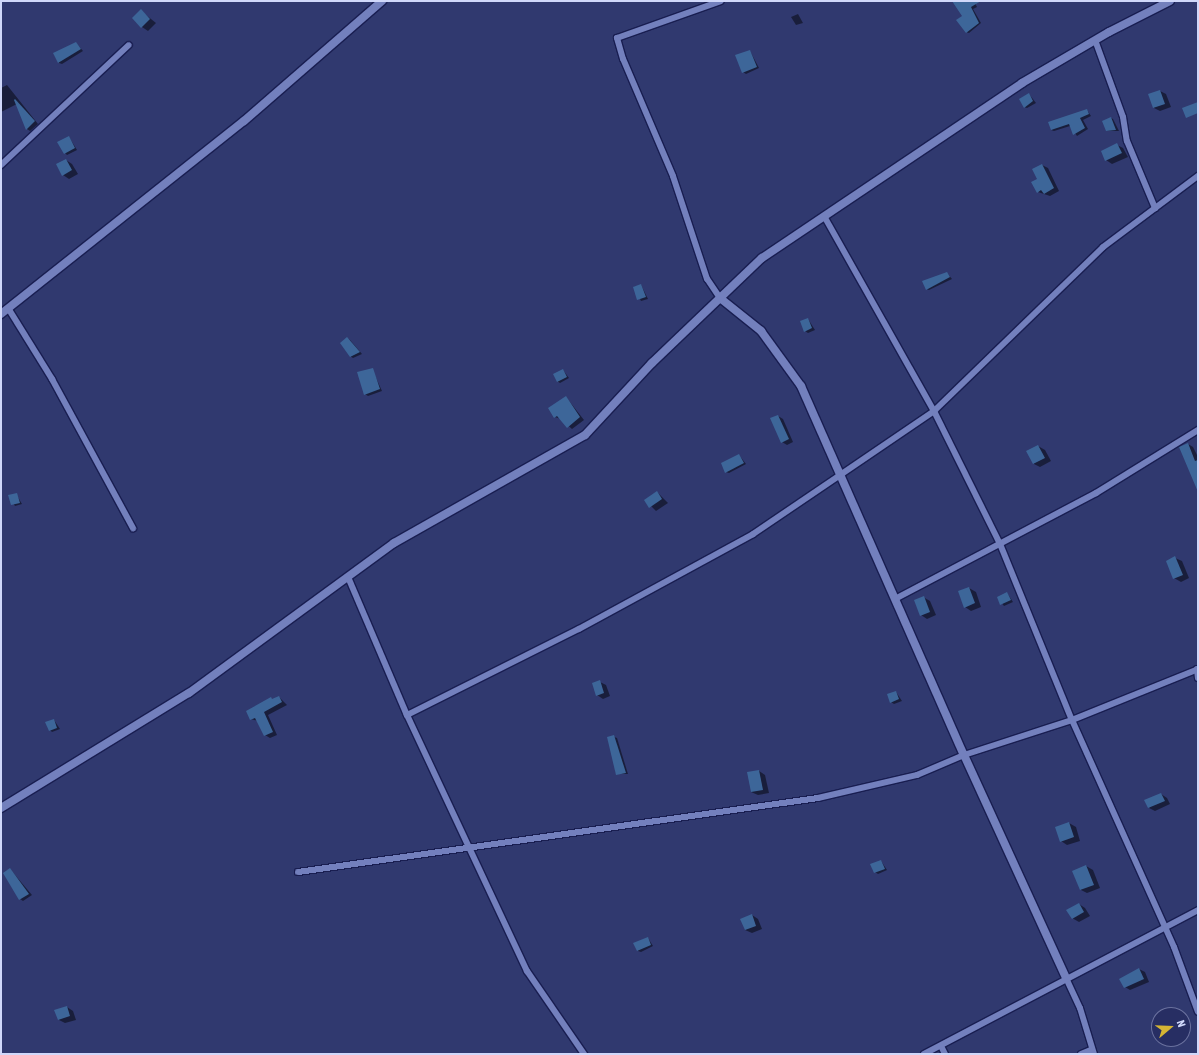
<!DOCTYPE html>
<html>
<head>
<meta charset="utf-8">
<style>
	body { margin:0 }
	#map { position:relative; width:1199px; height:1055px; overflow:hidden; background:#30396f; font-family:"Asap Condensed",sans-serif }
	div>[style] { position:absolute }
	.shadow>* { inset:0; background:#0007 }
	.building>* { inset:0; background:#3d6699 }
	.roads { filter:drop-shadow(1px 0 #191e51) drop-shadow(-1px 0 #191e51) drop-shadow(0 1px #191e51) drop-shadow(0 -1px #191e51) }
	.lane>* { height:6px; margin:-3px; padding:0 3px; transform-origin:3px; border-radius:3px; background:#7380bd }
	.street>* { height:8px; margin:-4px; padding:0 4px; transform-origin:4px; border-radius:4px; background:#7380bd }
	span { translate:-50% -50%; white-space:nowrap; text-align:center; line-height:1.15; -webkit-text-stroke:3px #272e63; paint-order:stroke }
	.frame { position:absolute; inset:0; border:2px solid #d0d8fa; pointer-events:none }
	.north { position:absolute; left:1151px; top:1007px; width:40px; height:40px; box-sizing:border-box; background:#272e63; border:1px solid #6b729f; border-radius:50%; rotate:71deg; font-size:11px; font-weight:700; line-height:16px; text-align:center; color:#d0d8fa }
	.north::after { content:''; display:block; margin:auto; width:14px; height:18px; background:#d5b534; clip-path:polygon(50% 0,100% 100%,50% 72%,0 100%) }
</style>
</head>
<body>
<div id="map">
	<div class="shadow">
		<div style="clip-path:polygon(974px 1px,977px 7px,973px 9px,981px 23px,969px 33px,966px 32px,963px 17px)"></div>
		<div style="clip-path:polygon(141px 11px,156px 23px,148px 31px,142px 27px)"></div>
		<div style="clip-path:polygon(798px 14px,803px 23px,796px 25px,791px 17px)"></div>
		<div style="clip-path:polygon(76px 43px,83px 51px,62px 64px,59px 63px,54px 54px)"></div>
		<div style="clip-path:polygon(750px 51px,759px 68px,746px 74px,743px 72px)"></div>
		<div style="clip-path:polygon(7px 85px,38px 124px,30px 131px,27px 129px,17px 104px,1px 112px,1px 88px)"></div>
		<div style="clip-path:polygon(1160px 91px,1166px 94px,1171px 107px,1160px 111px,1154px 108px,1149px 95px)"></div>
		<div style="clip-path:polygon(1029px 94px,1036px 103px,1027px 108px,1024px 107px)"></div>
		<div style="clip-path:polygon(1087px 110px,1091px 116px,1083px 120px,1088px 129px,1077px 136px,1070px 126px,1054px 131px,1051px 130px)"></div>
		<div style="clip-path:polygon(1111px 118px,1113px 119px,1119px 131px,1107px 131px)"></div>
		<div style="clip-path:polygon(69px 137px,77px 150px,67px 155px,65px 153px)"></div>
		<div style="clip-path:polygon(1117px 145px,1123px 148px,1128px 157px,1112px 164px,1106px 160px)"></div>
		<div style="clip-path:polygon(66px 160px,72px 164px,78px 174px,69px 179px,63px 175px)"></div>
		<div style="clip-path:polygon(1042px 165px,1048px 168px,1059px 191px,1050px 196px,1038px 192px,1038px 179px,1033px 170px)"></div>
		<div style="clip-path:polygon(947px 273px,952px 279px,929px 290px,926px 289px)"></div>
		<div style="clip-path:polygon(641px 285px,648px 299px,641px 301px,634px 287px)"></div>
		<div style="clip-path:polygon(808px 319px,815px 330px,808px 333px,805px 331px)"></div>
		<div style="clip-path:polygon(347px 338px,350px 340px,362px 354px,353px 358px,350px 356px)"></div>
		<div style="clip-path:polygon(372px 369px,382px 391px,368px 396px,365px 394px)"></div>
		<div style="clip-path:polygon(563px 370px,569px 378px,560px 383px,557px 381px)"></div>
		<div style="clip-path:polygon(566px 397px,584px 420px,572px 429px,561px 419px,555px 417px)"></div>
		<div style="clip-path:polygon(778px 416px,783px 419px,793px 442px,787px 445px,782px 442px)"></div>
		<div style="clip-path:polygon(1188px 444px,1193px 447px,1198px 457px,1198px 472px)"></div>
		<div style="clip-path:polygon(1038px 446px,1045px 450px,1051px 461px,1040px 467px,1034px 464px,1028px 452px)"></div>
		<div style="clip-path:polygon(739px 455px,746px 464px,729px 473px,726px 472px)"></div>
		<div style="clip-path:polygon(657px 492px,668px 503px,656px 511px,645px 500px)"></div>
		<div style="clip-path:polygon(16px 494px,22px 504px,15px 506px,9px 496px)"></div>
		<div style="clip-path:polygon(1175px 558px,1182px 561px,1189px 578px,1181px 582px,1174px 578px)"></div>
		<div style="clip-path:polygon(969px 588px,976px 592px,981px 607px,971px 611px,965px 607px)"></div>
		<div style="clip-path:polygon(1007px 593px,1013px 602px,1004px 606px,998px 598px)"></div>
		<div style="clip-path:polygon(923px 597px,930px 601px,936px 615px,927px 619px,921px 615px)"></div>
		<div style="clip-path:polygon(600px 682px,606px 685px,610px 696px,603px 699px,597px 695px)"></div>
		<div style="clip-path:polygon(896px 692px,902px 701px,894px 704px,891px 702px)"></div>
		<div style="clip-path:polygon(279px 697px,287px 705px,268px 715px,277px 735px,270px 738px,265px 735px,258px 721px,251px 719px)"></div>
		<div style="clip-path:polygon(54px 720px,60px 729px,52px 732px,50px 730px)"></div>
		<div style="clip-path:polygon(614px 737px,617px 738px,628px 774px,616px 774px)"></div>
		<div style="clip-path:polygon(759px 771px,765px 775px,769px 793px,758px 795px,751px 792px)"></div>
		<div style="clip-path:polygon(1161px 794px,1167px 798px,1170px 804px,1155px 811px,1149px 808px)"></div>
		<div style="clip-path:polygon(1069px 823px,1076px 827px,1080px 841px,1067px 845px,1061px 841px)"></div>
		<div style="clip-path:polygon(881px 861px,887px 870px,878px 874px,875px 872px)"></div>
		<div style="clip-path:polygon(1086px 866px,1093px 870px,1100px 888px,1087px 893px,1081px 890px,1074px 871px)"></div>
		<div style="clip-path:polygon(10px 869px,32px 895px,23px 901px,20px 899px)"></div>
		<div style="clip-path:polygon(1079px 904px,1085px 908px,1090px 916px,1079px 922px,1072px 918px)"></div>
		<div style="clip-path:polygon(752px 915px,758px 919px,762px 929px,752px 933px,745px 930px)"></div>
		<div style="clip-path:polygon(648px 938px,653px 946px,641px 952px,638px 951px,635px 944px)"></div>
		<div style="clip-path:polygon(1139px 969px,1145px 972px,1149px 982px,1130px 990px,1125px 987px)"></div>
		<div style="clip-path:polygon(67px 1007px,73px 1011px,76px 1020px,65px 1023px,59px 1020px,56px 1011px)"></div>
	</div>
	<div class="building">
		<div style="clip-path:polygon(952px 1px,981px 1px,971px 7px,979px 23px,966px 33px,956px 20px,962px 16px)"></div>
		<div style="clip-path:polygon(141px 9px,150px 19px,141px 28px,132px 18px)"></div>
		<div style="clip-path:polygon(76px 42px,81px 49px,58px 63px,53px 53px)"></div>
		<div style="clip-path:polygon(750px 50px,757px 67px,742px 73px,735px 55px)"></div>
		<div style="clip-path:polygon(1160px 90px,1165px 104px,1153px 108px,1148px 94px)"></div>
		<div style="clip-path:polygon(1029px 93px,1033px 101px,1024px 108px,1019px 99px)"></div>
		<div style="clip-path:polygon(15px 99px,35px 121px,26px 130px,14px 100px)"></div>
		<div style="clip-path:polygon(1198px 102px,1198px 113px,1186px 118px,1182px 108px)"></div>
		<div style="clip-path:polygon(1087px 109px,1089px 114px,1080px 118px,1085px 128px,1073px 135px,1069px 124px,1051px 130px,1048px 122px)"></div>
		<div style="clip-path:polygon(1111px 117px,1116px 130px,1106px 131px,1102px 121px)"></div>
		<div style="clip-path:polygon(69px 136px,75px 148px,64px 154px,57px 142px)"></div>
		<div style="clip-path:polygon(1117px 143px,1122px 153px,1105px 161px,1101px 151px)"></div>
		<div style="clip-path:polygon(66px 159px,72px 170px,62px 176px,56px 164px)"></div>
		<div style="clip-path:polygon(1042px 164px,1054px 188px,1044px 194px,1041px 190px,1037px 193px,1031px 182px,1037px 179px,1032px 169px)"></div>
		<div style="clip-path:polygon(947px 272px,950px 277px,926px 290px,922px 281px)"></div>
		<div style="clip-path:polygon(641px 284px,646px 297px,637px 300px,633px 287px)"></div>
		<div style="clip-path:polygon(808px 318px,812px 328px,804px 332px,800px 321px)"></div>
		<div style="clip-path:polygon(347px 337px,360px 352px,350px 357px,340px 343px)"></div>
		<div style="clip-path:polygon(373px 368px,380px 389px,364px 395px,357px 372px)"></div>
		<div style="clip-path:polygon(563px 369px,567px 377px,557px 382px,553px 374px)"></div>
		<div style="clip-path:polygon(566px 396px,580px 417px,567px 428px,557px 416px,554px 418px,548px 408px)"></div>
		<div style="clip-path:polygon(778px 415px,789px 439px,781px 443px,770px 418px)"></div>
		<div style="clip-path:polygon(1188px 443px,1195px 461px,1198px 460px,1198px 492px,1179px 447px)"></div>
		<div style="clip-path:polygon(1038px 445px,1045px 458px,1033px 464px,1026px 451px)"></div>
		<div style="clip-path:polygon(739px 454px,744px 463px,725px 473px,721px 463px)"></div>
		<div style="clip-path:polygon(657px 491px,662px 499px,649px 508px,644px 500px)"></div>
		<div style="clip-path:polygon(17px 493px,20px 503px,11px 505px,8px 495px)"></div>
		<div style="clip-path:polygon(1175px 556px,1183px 575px,1173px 579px,1166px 561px)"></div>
		<div style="clip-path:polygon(969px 587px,975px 603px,964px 608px,958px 591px)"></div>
		<div style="clip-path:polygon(1007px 592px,1011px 600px,1000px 605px,997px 597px)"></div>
		<div style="clip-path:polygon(924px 596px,930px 612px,920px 616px,914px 600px)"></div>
		<div style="clip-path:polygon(600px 680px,604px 693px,596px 696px,592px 683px)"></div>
		<div style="clip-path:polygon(896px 691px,899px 699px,890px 703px,887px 694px)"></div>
		<div style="clip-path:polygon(279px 696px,282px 702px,264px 712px,273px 732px,264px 736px,255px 718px,250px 720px,246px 711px,271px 697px,272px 699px)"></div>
		<div style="clip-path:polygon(54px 719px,57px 728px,49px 731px,45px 722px)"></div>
		<div style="clip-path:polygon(614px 735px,626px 773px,616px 775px,607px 737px)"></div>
		<div style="clip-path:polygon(759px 770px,763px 790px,751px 792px,747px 772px)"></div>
		<div style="clip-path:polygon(1161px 793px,1165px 801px,1148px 808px,1144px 800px)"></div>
		<div style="clip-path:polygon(1069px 822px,1074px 837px,1060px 842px,1055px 827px)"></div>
		<div style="clip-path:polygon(881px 860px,885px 869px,874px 873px,870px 864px)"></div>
		<div style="clip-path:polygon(1086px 865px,1094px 885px,1080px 890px,1072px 871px)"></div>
		<div style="clip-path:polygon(10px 868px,29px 894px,19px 900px,3px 873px)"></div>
		<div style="clip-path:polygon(1079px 903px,1084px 912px,1072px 919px,1066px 910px)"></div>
		<div style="clip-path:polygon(752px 914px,756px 926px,745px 930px,740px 919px)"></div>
		<div style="clip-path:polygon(648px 937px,651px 945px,637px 951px,633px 943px)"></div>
		<div style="clip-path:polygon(1139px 968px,1144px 979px,1124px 988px,1119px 979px)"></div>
		<div style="clip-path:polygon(67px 1006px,70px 1016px,58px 1020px,54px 1010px)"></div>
	</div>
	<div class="roads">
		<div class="lane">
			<div style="left:1095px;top:40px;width:82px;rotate:70deg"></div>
			<div style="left:1123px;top:117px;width:24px;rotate:81deg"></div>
			<div style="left:1127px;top:141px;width:73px;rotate:67.3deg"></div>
			<div style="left:1px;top:165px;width:175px;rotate:-43.2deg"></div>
			<div style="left:824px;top:216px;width:224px;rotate:60.6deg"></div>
			<div style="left:934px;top:411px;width:148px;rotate:63.6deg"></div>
			<div style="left:1000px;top:544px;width:190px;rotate:67.8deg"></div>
			<div style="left:1072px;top:720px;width:249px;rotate:65.8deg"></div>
			<div style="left:1174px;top:947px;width:69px;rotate:69.7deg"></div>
			<div style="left:720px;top:298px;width:23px;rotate:-124deg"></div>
			<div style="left:707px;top:279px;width:108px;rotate:-108.3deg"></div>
			<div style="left:673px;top:176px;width:127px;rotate:-113.1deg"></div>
			<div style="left:623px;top:59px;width:22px;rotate:-106deg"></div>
			<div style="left:617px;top:38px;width:110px;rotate:-19.6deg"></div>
			<div style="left:8px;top:308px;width:84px;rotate:58.2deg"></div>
			<div style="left:52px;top:379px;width:170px;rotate:61.5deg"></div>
			<div style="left:348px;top:577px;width:150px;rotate:66.9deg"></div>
			<div style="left:407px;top:715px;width:283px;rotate:64.9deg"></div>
			<div style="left:527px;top:971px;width:101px;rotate:55.5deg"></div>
			<div style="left:895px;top:599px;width:227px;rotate:-27.8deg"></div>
			<div style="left:1096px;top:493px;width:120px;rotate:-31.7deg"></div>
			<div style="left:1197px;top:669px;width:9px;rotate:84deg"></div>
			<div style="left:407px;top:715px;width:192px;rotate:-26.6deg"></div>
			<div style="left:579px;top:629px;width:198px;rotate:-28.6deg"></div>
			<div style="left:753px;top:534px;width:105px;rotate:-34.1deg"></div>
			<div style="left:840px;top:475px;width:114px;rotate:-34.2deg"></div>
			<div style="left:934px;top:411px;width:235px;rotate:-44.1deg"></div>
			<div style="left:1103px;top:247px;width:119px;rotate:-36.8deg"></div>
			<div style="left:298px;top:872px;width:525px;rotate:-8.1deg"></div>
			<div style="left:818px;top:798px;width:102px;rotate:-13.1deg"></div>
			<div style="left:917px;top:775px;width:51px;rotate:-23.1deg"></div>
			<div style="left:964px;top:755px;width:114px;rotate:-18deg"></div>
			<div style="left:1072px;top:720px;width:136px;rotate:-22deg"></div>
			<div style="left:1066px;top:978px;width:33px;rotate:65deg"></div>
			<div style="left:1080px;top:1008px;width:48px;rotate:73.1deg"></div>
			<div style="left:941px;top:1046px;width:9px;rotate:63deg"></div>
			<div style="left:924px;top:1054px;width:310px;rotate:-27.7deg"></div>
			<div style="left:1081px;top:1054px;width:11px;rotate:-22deg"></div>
		</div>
		<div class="street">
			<div style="left:720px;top:298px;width:53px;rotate:38.8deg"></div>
			<div style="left:761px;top:331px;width:68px;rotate:54deg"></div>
			<div style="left:801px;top:386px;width:403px;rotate:66.2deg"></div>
			<div style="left:964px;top:755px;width:245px;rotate:65.4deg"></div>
			<div style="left:1px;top:314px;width:310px;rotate:-38.5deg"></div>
			<div style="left:244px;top:121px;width:183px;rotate:-41deg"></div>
			<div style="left:1px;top:808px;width:220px;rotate:-31.5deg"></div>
			<div style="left:189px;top:693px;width:254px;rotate:-36.2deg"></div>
			<div style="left:394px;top:543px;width:219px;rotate:-29.5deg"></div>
			<div style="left:585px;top:435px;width:98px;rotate:-47.1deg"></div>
			<div style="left:652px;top:363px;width:152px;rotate:-43.7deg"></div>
			<div style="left:762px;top:258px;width:313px;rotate:-33.9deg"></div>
			<div style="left:1022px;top:83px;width:101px;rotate:-30.4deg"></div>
			<div style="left:1109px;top:32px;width:68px;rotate:-26.9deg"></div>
		</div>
	</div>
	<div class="frame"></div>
	<div class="north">N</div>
</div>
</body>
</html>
